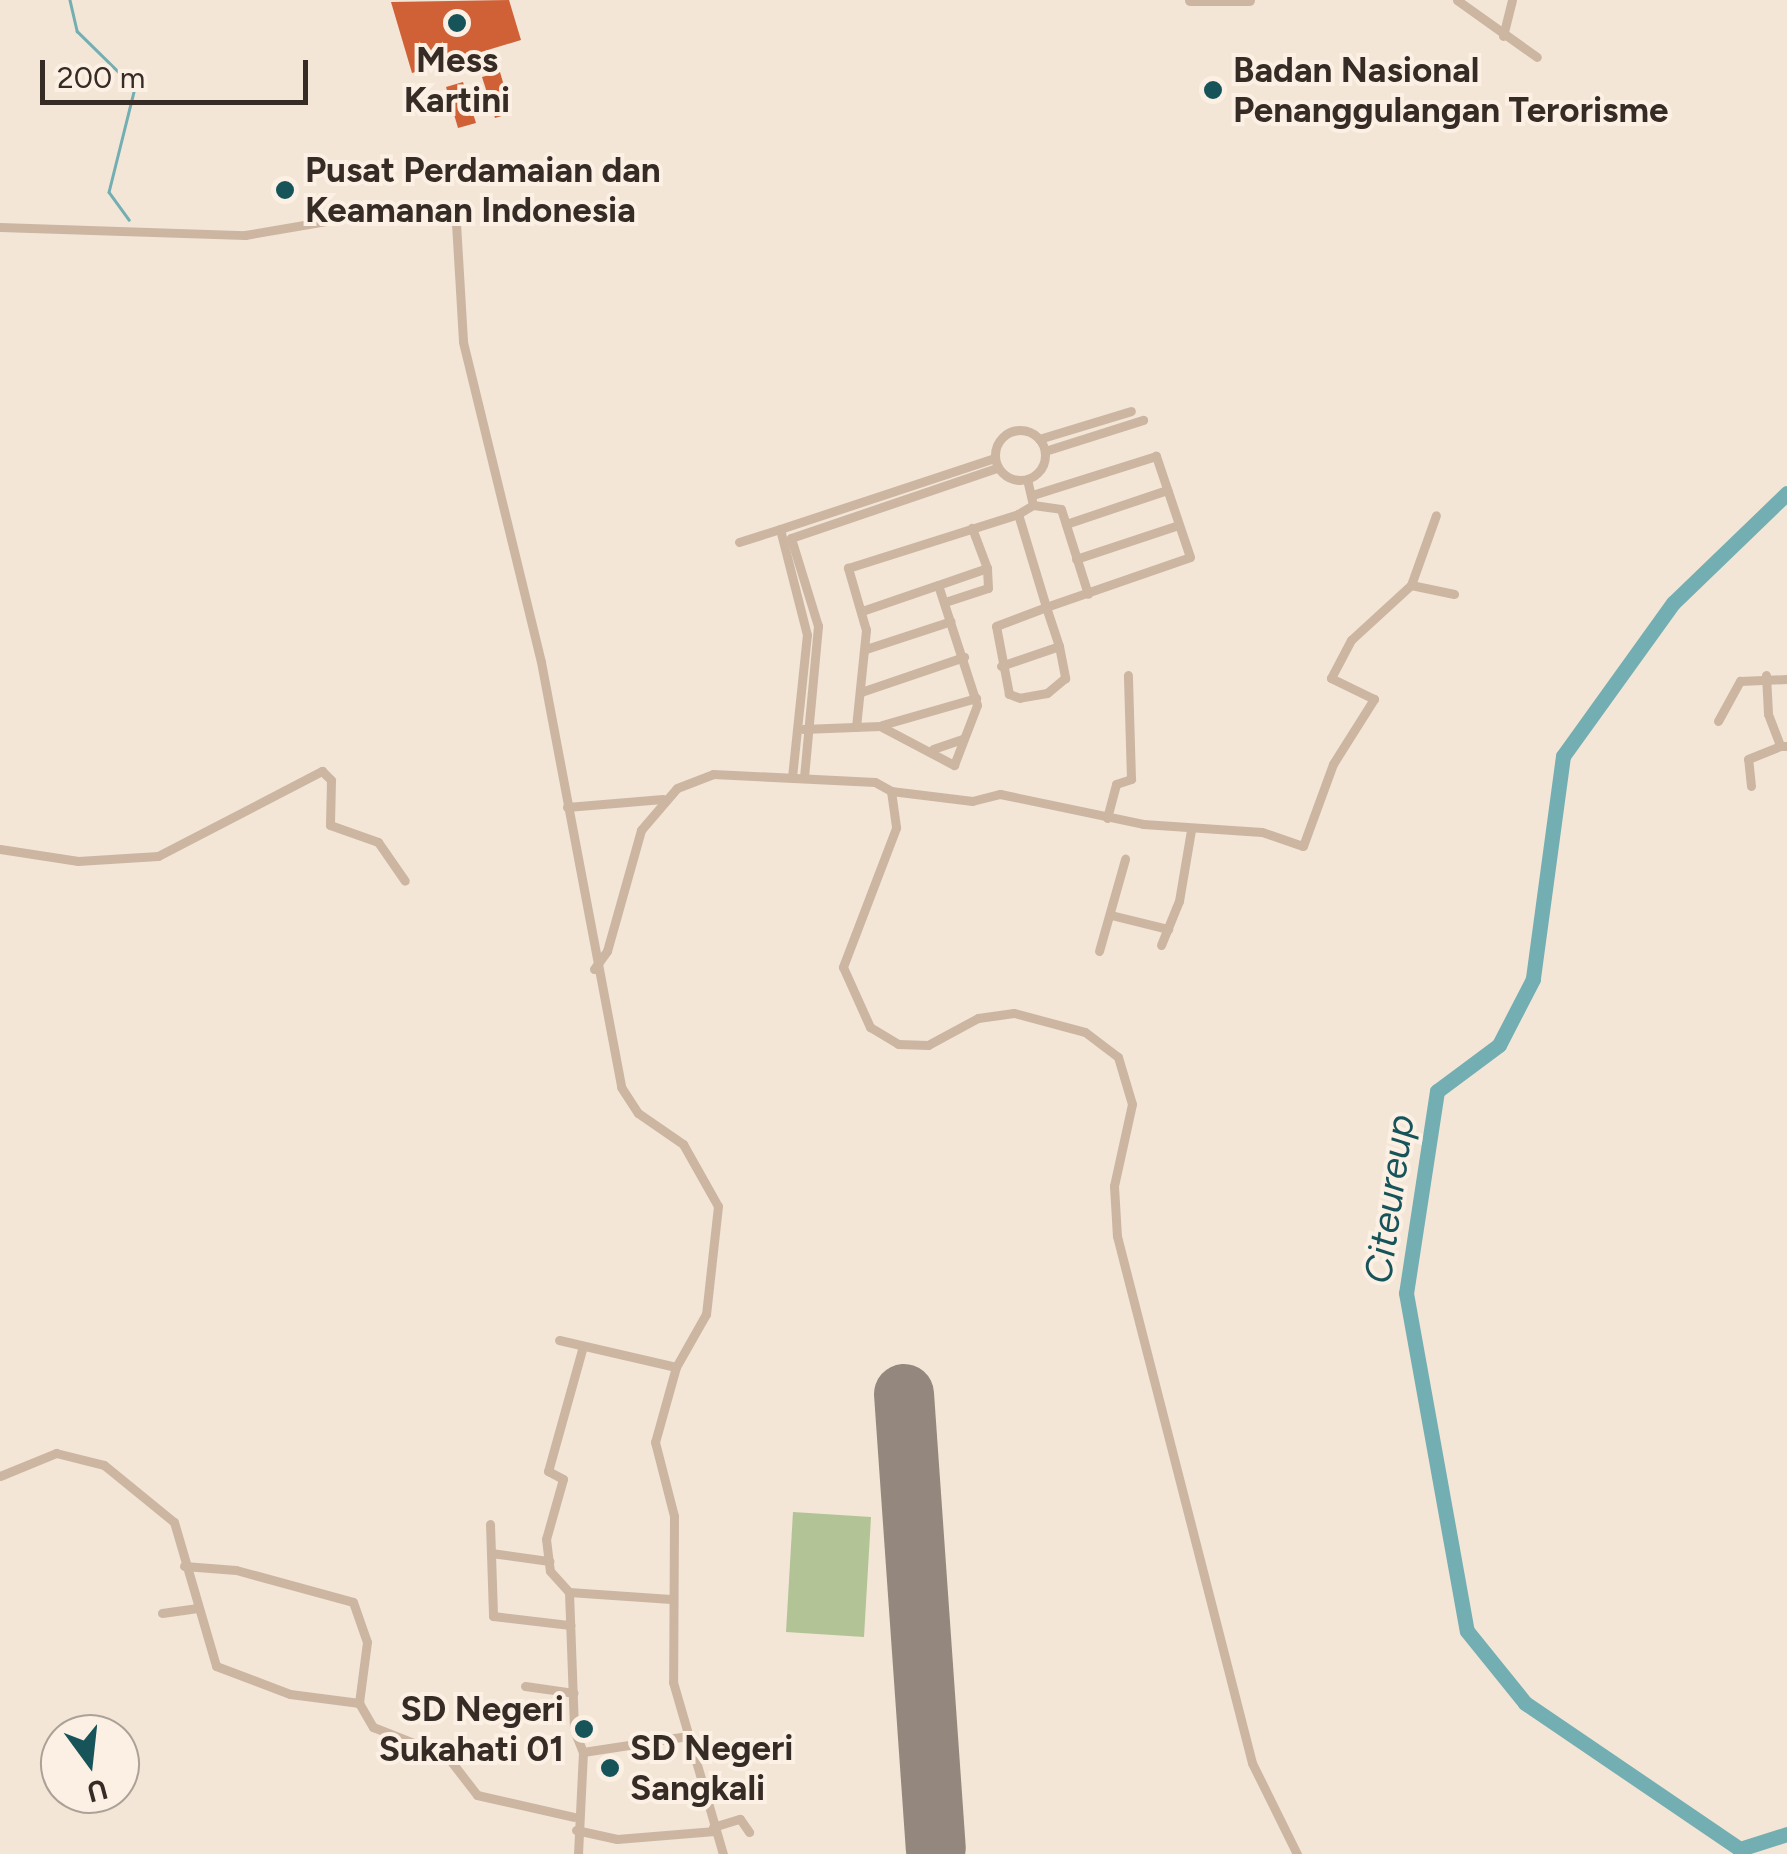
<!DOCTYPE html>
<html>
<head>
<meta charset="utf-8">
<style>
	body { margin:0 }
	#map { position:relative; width:1787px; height:1854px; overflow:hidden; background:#f3e6d7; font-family:Figtree,sans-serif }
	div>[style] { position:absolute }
	.green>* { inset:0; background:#b2c396 }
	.stream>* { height:2.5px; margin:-1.25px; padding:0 1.25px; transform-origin:1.25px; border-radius:1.25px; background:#73aeb2 }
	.river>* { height:15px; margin:-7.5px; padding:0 7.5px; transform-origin:7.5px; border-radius:7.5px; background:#73aeb2 }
	.runway>* { height:60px; margin:-30px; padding:0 30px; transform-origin:30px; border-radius:30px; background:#94887e }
	.building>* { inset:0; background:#d06137 }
	.minor>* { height:9px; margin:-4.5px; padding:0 4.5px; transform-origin:4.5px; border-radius:4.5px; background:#ccb6a2 }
	.minor>.ring { margin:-4.5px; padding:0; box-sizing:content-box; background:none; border:9px solid #ccb6a2; border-radius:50% }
	.tertiary>* { height:11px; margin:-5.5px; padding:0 5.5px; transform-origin:5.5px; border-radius:5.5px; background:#ccb6a2 }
	.dots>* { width:28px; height:28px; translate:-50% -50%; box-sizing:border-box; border:5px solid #fbf0e3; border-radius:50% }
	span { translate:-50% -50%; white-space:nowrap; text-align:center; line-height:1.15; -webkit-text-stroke:8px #fbf0e3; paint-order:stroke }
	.poi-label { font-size:35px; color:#362b25; font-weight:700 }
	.left { translate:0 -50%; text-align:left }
	.right { translate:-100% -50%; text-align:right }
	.water-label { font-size:38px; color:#17545a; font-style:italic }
	.north { position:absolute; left:40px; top:1714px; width:100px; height:100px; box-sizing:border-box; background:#fbf0e3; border:2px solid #aca197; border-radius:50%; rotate:165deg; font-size:28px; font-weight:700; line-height:40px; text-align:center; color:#362b25 }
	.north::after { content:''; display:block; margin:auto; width:35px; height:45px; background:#17545a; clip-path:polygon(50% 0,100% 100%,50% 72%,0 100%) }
	.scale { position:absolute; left:40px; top:60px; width:268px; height:45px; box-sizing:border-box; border:5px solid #362b25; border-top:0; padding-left:12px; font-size:30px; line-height:35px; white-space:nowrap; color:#362b25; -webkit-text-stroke:8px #fbf0e3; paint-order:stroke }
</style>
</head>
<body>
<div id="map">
	<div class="green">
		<div style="clip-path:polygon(793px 1512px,871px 1517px,864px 1637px,786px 1632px)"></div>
	</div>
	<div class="stream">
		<div style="left:70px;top:0;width:32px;rotate:77deg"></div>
		<div style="left:77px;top:31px;width:81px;rotate:44.5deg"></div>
		<div style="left:135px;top:88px;width:107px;rotate:104deg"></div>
		<div style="left:109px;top:192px;width:34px;rotate:54deg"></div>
	</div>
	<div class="river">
		<div style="left:1787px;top:493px;width:158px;rotate:136deg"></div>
		<div style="left:1673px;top:603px;width:188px;rotate:125.7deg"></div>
		<div style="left:1563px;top:756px;width:225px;rotate:97.7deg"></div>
		<div style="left:1533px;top:979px;width:74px;rotate:117.3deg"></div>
		<div style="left:1499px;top:1045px;width:77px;rotate:143.4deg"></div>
		<div style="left:1437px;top:1091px;width:204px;rotate:98.7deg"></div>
		<div style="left:1406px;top:1293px;width:343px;rotate:79.8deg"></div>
		<div style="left:1467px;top:1631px;width:92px;rotate:51.1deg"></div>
		<div style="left:1525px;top:1703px;width:260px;rotate:34.2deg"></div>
		<div style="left:1740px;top:1849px;width:49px;rotate:-17.7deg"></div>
	</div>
	<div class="runway">
		<div style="left:904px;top:1394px;width:455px;rotate:86deg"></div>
	</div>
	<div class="building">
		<div style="clip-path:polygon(509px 0,521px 40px,412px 73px,391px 2px)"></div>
		<div style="clip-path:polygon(500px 72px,512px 113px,495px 118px,482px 77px)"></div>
		<div style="clip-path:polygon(463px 82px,476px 123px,458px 128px,446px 87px)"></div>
	</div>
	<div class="minor">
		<div style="left:1457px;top:0;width:98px;rotate:35.5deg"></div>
		<div style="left:1503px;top:36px;width:37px;rotate:-76deg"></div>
		<div style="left:0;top:227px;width:245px;rotate:1.9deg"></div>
		<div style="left:245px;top:235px;width:142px;rotate:-9.7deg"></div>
		<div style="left:385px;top:211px;width:49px;rotate:1.2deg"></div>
		<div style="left:434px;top:212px;width:25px;rotate:27deg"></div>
		<div style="left:456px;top:223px;width:119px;rotate:86.6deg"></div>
		<div style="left:463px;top:342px;width:329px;rotate:76.3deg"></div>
		<div style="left:541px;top:662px;width:432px;rotate:79.3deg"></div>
		<div style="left:621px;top:1087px;width:31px;rotate:57deg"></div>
		<div style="left:638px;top:1113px;width:55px;rotate:34.6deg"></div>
		<div style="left:683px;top:1144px;width:71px;rotate:60.6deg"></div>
		<div style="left:718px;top:1206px;width:109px;rotate:96.3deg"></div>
		<div style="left:706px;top:1314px;width:61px;rotate:119.5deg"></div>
		<div style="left:676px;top:1367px;width:78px;rotate:105.6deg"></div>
		<div style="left:655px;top:1442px;width:76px;rotate:75.6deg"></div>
		<div style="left:674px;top:1516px;width:166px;rotate:90.3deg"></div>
		<div style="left:673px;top:1682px;width:179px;rotate:73.8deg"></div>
		<div class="ring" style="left:995px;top:430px;width:41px;height:41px"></div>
		<div style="left:1039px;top:439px;width:96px;rotate:-16.9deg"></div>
		<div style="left:1045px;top:451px;width:103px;rotate:-17.6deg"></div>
		<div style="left:1033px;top:505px;width:28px;rotate:8deg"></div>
		<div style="left:1061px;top:509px;width:89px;rotate:72.4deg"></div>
		<div style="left:1018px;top:514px;width:97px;rotate:73.2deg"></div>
		<div style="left:1046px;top:607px;width:41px;rotate:71.6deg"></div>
		<div style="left:1059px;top:646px;width:33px;rotate:79deg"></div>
		<div style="left:1065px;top:678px;width:23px;rotate:140deg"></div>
		<div style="left:1047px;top:693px;width:27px;rotate:170deg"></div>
		<div style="left:1020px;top:698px;width:12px;rotate:-160deg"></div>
		<div style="left:1009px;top:694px;width:69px;rotate:-100.8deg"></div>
		<div style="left:996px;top:626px;width:53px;rotate:-20.8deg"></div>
		<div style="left:1046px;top:607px;width:152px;rotate:-19.1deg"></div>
		<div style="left:1190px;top:557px;width:107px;rotate:-108.6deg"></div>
		<div style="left:1156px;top:456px;width:130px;rotate:162.5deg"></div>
		<div style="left:1066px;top:524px;width:107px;rotate:-18.6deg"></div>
		<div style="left:739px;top:542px;width:43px;rotate:-17.6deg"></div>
		<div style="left:1076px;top:559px;width:108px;rotate:-18.3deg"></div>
		<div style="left:1411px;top:585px;width:44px;rotate:11.8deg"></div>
		<div style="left:945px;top:602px;width:45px;rotate:-18deg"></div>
		<div style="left:988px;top:588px;width:20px;rotate:-93deg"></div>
		<div style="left:862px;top:611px;width:80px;rotate:-18.9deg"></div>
		<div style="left:866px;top:649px;width:89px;rotate:-18.2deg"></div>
		<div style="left:1001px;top:666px;width:61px;rotate:-19deg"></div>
		<div style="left:1766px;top:675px;width:39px;rotate:87deg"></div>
		<div style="left:1768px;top:714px;width:34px;rotate:69deg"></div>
		<div style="left:1780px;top:746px;width:7px"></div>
		<div style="left:861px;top:692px;width:109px;rotate:-18.8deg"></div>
		<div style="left:1718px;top:721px;width:46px;rotate:-61.2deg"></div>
		<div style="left:1740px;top:681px;width:47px;rotate:-2.4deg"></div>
		<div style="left:882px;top:725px;width:98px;rotate:-16deg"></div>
		<div style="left:856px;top:727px;width:98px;rotate:-84.1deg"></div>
		<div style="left:866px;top:630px;width:65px;rotate:-106.2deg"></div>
		<div style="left:848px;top:568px;width:178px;rotate:-17.6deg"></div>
		<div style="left:1018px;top:514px;width:17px;rotate:-31deg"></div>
		<div style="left:1033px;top:505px;width:26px;rotate:-103deg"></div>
		<div style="left:803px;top:729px;width:77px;rotate:-2.2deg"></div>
		<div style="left:880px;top:726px;width:84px;rotate:27.8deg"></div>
		<div style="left:954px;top:765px;width:64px;rotate:-69deg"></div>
		<div style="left:977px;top:705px;width:126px;rotate:-108deg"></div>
		<div style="left:938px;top:585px;width:52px;rotate:-19.1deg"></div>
		<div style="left:987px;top:568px;width:43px;rotate:-110.6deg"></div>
		<div style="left:933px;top:749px;width:31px;rotate:-19deg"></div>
		<div style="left:792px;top:777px;width:143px;rotate:-84deg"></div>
		<div style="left:807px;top:635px;width:109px;rotate:-104.3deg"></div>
		<div style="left:780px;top:529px;width:226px;rotate:-18.3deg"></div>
		<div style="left:804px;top:777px;width:152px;rotate:-84.7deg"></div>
		<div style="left:818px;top:626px;width:92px;rotate:-107.1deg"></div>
		<div style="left:791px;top:538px;width:218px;rotate:-18.8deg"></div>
		<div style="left:1751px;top:786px;width:27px;rotate:-96deg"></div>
		<div style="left:1748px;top:759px;width:35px;rotate:-22deg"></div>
		<div style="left:891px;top:791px;width:82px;rotate:7deg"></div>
		<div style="left:972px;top:801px;width:29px;rotate:-14deg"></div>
		<div style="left:1000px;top:794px;width:146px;rotate:11.8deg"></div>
		<div style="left:1143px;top:824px;width:119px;rotate:3.8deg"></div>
		<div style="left:1262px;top:832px;width:43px;rotate:18.9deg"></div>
		<div style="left:1303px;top:846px;width:87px;rotate:-69.9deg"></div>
		<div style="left:1333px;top:764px;width:77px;rotate:-57.8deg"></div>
		<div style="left:1374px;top:699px;width:48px;rotate:-154deg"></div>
		<div style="left:1331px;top:678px;width:43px;rotate:-62.2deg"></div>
		<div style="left:1351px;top:640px;width:81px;rotate:-42.5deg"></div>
		<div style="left:1411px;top:585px;width:74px;rotate:-70.3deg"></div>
		<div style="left:567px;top:807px;width:96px;rotate:-4.8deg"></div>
		<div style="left:1107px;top:818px;width:35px;rotate:-75deg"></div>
		<div style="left:1116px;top:784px;width:16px;rotate:-18deg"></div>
		<div style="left:1131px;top:779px;width:104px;rotate:-91.7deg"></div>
		<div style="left:0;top:849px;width:79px;rotate:8.7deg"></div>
		<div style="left:78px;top:861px;width:80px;rotate:-3.6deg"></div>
		<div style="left:158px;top:856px;width:185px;rotate:-27.4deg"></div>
		<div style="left:322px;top:771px;width:13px;rotate:45deg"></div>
		<div style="left:331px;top:780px;width:45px;rotate:91.3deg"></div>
		<div style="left:330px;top:825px;width:51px;rotate:19.5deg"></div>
		<div style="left:378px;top:842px;width:47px;rotate:55.3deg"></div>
		<div style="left:1111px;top:915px;width:59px;rotate:13.8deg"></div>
		<div style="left:1161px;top:945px;width:48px;rotate:-67.8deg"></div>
		<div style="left:1179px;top:901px;width:72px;rotate:-80.4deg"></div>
		<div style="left:1099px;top:951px;width:96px;rotate:-74.2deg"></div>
		<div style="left:594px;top:969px;width:22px;rotate:-54deg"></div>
		<div style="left:607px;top:951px;width:126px;rotate:-74.3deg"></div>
		<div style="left:641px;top:830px;width:55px;rotate:-49.4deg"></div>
		<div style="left:677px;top:788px;width:39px;rotate:-21deg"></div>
		<div style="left:713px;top:774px;width:162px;rotate:2.8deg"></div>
		<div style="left:875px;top:782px;width:18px;rotate:29deg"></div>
		<div style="left:891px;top:791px;width:37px;rotate:82deg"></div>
		<div style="left:896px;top:828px;width:149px;rotate:110.9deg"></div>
		<div style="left:843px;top:967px;width:66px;rotate:65.8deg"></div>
		<div style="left:870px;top:1027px;width:33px;rotate:31deg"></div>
		<div style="left:898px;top:1044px;width:30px;rotate:2deg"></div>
		<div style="left:928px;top:1045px;width:57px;rotate:-28.4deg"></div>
		<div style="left:978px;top:1018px;width:36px;rotate:-8deg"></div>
		<div style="left:1014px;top:1013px;width:73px;rotate:15deg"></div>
		<div style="left:1085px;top:1032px;width:41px;rotate:37.1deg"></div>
		<div style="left:1118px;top:1057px;width:49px;rotate:73.4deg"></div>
		<div style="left:1132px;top:1104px;width:84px;rotate:102.4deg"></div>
		<div style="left:1114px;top:1186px;width:50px;rotate:86.6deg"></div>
		<div style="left:1117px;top:1236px;width:544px;rotate:75.63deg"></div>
		<div style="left:1252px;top:1763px;width:102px;rotate:63.7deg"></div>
		<div style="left:559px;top:1340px;width:120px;rotate:13deg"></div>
		<div style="left:583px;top:1346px;width:130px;rotate:105.6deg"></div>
		<div style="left:548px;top:1471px;width:17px;rotate:28deg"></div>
		<div style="left:563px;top:1479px;width:62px;rotate:105.8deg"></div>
		<div style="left:546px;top:1539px;width:32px;rotate:83deg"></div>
		<div style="left:550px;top:1571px;width:28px;rotate:48deg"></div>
		<div style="left:569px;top:1592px;width:138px;rotate:87.9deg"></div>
		<div style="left:574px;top:1730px;width:24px;rotate:68deg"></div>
		<div style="left:0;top:1476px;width:61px;rotate:-22.3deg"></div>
		<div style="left:56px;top:1453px;width:49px;rotate:14deg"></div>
		<div style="left:104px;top:1465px;width:90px;rotate:39.2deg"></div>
		<div style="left:174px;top:1522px;width:150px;rotate:73.7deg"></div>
		<div style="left:216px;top:1666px;width:79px;rotate:20.7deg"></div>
		<div style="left:290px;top:1694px;width:70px;rotate:7.4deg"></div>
		<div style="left:359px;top:1703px;width:28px;rotate:60deg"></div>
		<div style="left:373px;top:1727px;width:79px;rotate:21.4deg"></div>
		<div style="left:447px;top:1756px;width:49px;rotate:52.4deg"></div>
		<div style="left:477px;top:1795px;width:99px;rotate:12.8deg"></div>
		<div style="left:490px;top:1524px;width:92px;rotate:88.1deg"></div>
		<div style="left:493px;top:1616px;width:78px;rotate:6.7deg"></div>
		<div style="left:491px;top:1553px;width:59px;rotate:7.9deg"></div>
		<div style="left:184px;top:1566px;width:52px;rotate:4.4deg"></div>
		<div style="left:236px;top:1570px;width:121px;rotate:15.3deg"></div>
		<div style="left:353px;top:1602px;width:42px;rotate:70.7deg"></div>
		<div style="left:367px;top:1642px;width:62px;rotate:97.5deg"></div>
		<div style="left:569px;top:1592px;width:102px;rotate:3.9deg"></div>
		<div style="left:162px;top:1613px;width:36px;rotate:-8deg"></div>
		<div style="left:525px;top:1686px;width:49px;rotate:8.1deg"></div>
		<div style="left:713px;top:1827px;width:28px;rotate:-17deg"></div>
		<div style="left:740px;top:1819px;width:16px;rotate:55deg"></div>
		<div style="left:576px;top:1830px;width:42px;rotate:12.4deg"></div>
		<div style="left:617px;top:1839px;width:98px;rotate:-4.7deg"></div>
		<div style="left:578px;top:1854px;width:102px;rotate:-87.2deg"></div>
		<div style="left:583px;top:1752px;width:106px;rotate:-8.7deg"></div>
	</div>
	<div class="tertiary">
		<div style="left:1190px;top:0;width:59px"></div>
	</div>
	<div class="dots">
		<div style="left:457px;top:23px;background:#17545a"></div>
		<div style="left:1213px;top:90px;background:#17545a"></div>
		<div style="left:285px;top:190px;background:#17545a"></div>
		<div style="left:584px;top:1729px;background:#17545a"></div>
		<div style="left:610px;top:1768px;background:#17545a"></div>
	</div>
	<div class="poi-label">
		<span style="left:457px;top:80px">Mess<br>Kartini</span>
		<span class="left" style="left:1233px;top:90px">Badan Nasional<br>Penanggulangan Terorisme</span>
		<span class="left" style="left:305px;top:190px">Pusat Perdamaian dan<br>Keamanan Indonesia</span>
		<span class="right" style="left:564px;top:1729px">SD Negeri<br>Sukahati 01</span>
		<span class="left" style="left:630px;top:1768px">SD Negeri<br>Sangkali</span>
	</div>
	<div class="water-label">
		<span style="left:1390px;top:1199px;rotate:-82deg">Citeureup</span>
	</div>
	<div class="north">U</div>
	<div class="scale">200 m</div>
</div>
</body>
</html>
